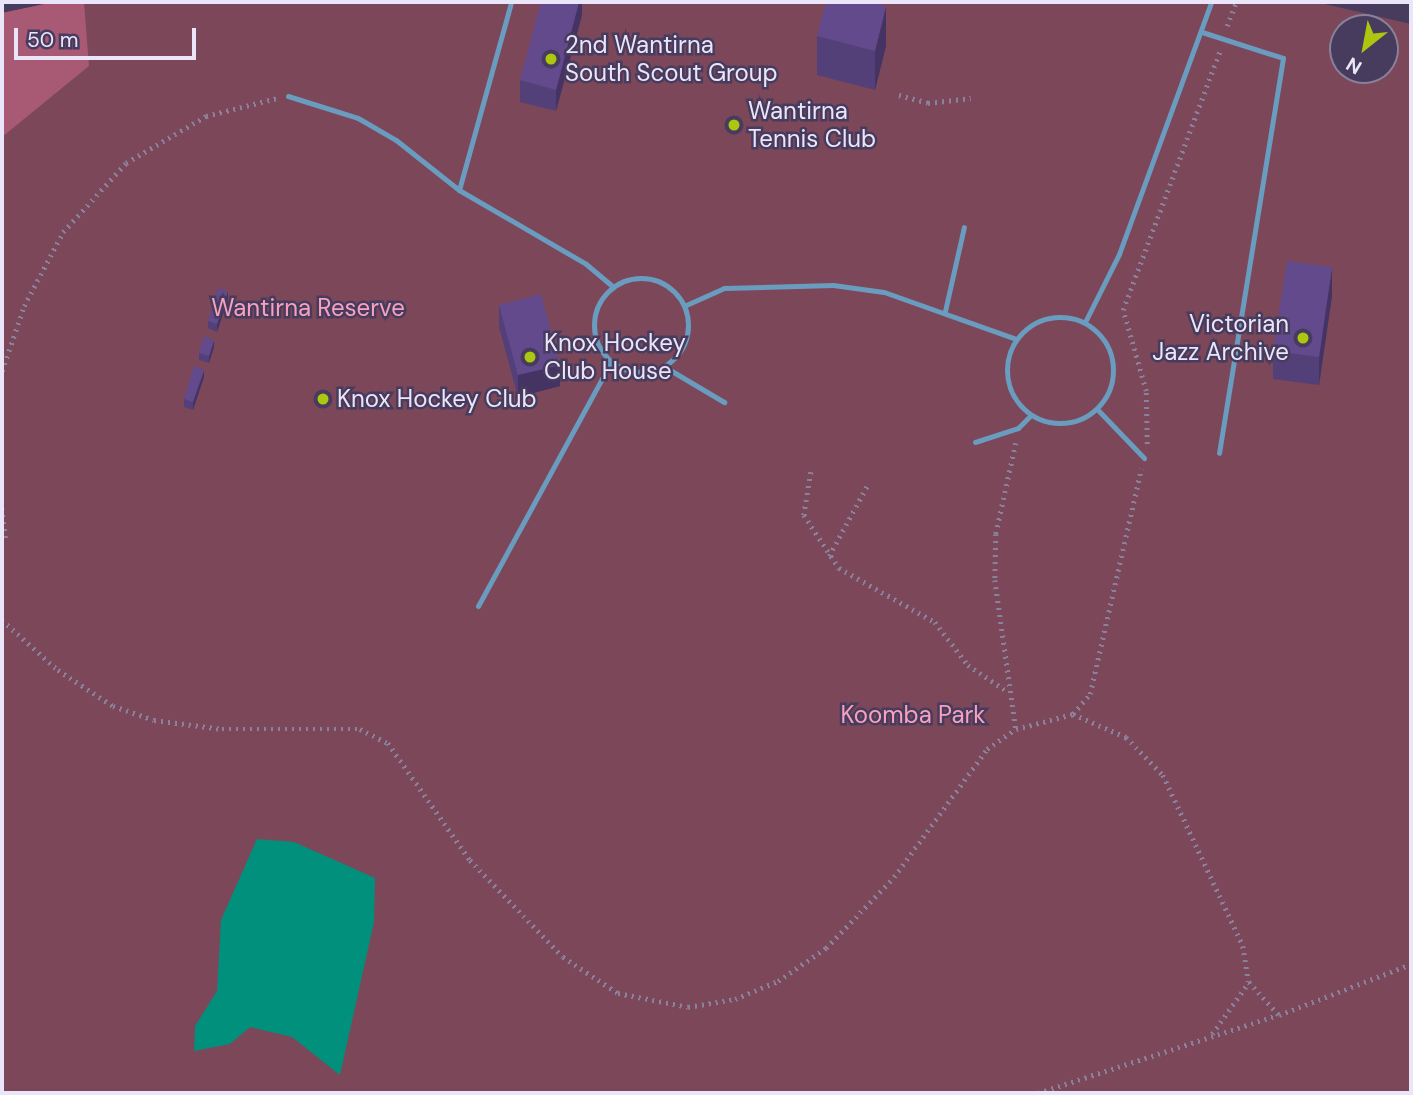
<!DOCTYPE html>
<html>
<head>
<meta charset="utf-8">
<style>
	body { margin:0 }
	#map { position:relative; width:1413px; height:1095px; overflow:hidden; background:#473c5d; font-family:"DM Sans",sans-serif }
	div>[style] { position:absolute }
	.green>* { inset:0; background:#7c4759 }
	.forest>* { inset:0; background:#a85a75 }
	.water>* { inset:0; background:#00907c }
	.path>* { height:4.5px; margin-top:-2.25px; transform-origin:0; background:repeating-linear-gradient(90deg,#8a819d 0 2px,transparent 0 7px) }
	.service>* { height:5px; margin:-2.5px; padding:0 2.5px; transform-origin:2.5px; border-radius:2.5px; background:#699cbf }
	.service>.ring { margin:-2.5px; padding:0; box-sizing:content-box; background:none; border:5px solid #699cbf; border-radius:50% }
	.wall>* { inset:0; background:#544079 }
	.shaded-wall>* { inset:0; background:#453463 }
	.building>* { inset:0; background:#624a8d }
	.dots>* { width:19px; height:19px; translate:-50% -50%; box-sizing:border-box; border:4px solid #473c5d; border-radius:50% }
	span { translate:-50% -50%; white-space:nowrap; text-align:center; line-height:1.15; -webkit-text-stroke:5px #473c5d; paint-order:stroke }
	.poi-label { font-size:24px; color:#ebe5fa }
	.left { translate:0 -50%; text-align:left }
	.right { translate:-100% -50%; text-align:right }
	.park-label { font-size:24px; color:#f8a0bd }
	.frame { position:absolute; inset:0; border:4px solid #ebe5fa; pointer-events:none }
	.north { position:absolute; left:1329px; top:14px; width:70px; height:70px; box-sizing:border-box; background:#473c5d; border:2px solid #89809c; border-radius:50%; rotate:211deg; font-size:19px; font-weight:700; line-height:28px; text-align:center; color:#ebe5fa }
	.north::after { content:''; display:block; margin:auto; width:24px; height:32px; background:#adc610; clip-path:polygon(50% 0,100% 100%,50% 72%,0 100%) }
	.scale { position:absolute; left:14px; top:28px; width:182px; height:32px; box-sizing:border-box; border:4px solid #ebe5fa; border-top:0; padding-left:9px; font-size:21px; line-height:24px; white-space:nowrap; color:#ebe5fa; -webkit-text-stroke:5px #473c5d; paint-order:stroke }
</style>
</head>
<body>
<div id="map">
	<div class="green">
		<div style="clip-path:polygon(evenodd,54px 2px,1316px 2px,1411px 24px,1411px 1093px,2px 1093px,2px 13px,54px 2px,1343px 28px,1385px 28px,1385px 70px,1343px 70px,1343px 28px)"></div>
	</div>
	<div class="forest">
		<div style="clip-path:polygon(54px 2px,84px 2px,89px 66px,2px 137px,2px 13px)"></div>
	</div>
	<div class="water">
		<div style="clip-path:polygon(257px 839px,294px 842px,375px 878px,374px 922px,340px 1075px,292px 1037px,250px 1027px,230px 1044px,194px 1051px,195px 1026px,217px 991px,221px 920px)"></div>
	</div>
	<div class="path">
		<div style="left:1227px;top:26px;width:26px;rotate:-69deg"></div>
		<div style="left:899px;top:95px;width:30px;rotate:15deg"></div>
		<div style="left:928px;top:103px;width:43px;rotate:-6.6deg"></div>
		<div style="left:2px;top:371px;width:69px;rotate:-71.3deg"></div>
		<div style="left:24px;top:306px;width:84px;rotate:-62.2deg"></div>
		<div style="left:63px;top:232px;width:93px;rotate:-47.6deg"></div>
		<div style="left:126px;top:163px;width:93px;rotate:-30.4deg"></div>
		<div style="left:206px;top:116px;width:73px;rotate:-14.2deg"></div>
		<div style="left:1016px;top:443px;width:93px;rotate:102.4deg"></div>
		<div style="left:996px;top:534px;width:46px;rotate:91.2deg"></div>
		<div style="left:995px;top:580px;width:150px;rotate:82deg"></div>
		<div style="left:1147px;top:444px;width:53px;rotate:-91.1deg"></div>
		<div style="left:1146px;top:391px;width:84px;rotate:-105.9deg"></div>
		<div style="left:1123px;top:310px;width:277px;rotate:-69.5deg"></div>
		<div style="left:811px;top:472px;width:44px;rotate:99.2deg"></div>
		<div style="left:804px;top:515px;width:64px;rotate:56.6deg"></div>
		<div style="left:839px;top:568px;width:110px;rotate:29.4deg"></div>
		<div style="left:935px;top:622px;width:54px;rotate:52.5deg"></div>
		<div style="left:968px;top:665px;width:48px;rotate:34deg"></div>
		<div style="left:2px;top:508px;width:31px;rotate:83deg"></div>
		<div style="left:829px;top:556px;width:80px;rotate:-61.5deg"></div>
		<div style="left:2px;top:620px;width:75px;rotate:41.8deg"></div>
		<div style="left:58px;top:670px;width:66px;rotate:33.2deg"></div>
		<div style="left:113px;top:706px;width:43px;rotate:18.9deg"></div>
		<div style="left:154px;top:720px;width:69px;rotate:7.5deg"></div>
		<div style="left:222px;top:729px;width:138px"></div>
		<div style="left:360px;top:729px;width:31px;rotate:27deg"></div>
		<div style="left:388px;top:743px;width:143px;rotate:55deg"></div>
		<div style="left:470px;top:860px;width:134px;rotate:46.2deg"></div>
		<div style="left:563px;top:957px;width:66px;rotate:33.2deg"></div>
		<div style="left:618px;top:993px;width:71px;rotate:11.3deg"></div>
		<div style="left:688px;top:1007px;width:48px;rotate:-9.7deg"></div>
		<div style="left:735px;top:999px;width:47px;rotate:-22.7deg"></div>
		<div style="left:778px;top:981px;width:58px;rotate:-34.5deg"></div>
		<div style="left:826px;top:948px;width:98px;rotate:-46.2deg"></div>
		<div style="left:894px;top:877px;width:158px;rotate:-54deg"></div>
		<div style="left:987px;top:749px;width:35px;rotate:-35deg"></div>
		<div style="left:1016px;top:729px;width:59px;rotate:-14.7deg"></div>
		<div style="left:1073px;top:714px;width:26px;rotate:-50deg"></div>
		<div style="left:1090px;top:694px;width:231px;rotate:-77.2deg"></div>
		<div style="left:1073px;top:714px;width:58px;rotate:23.5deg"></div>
		<div style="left:1126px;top:737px;width:53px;rotate:45.8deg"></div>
		<div style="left:1163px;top:775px;width:189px;rotate:64.9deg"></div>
		<div style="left:1243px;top:946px;width:36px;rotate:81deg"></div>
		<div style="left:1249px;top:982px;width:45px;rotate:47.7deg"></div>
		<div style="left:1279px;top:1015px;width:142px;rotate:-21.1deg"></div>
		<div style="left:1212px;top:1034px;width:64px;rotate:-54.6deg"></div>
		<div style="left:1038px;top:1093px;width:252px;rotate:-18deg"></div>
	</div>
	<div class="service">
		<div style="left:1202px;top:32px;width:85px;rotate:17.8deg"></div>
		<div style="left:1283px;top:58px;width:400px;rotate:99.2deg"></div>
		<div style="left:288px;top:96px;width:73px;rotate:17.4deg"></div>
		<div style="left:358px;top:118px;width:44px;rotate:30.1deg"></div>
		<div style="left:396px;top:140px;width:80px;rotate:38.4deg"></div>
		<div style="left:459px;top:190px;width:147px;rotate:30.2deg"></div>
		<div style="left:586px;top:264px;width:35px;rotate:40deg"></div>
		<div style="left:459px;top:190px;width:195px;rotate:-74.5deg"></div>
		<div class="ring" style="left:594px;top:278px;width:89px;height:89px"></div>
		<div style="left:684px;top:306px;width:44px;rotate:-24.2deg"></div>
		<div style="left:724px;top:288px;width:109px;rotate:-1.6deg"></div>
		<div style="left:833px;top:285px;width:51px;rotate:7.8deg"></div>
		<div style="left:884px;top:292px;width:140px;rotate:19.6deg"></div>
		<div style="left:945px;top:311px;width:86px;rotate:-77.3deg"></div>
		<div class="ring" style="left:1007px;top:317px;width:101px;height:101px"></div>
		<div style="left:1085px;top:322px;width:76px;rotate:-63.4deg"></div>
		<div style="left:1119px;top:254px;width:268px;rotate:-69.9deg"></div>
		<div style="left:665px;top:367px;width:69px;rotate:30.7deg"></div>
		<div style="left:1097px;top:409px;width:68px;rotate:46.2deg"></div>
		<div style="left:975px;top:442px;width:45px;rotate:-18deg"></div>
		<div style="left:1018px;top:428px;width:18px;rotate:-45deg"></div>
		<div style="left:478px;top:606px;width:278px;rotate:-61.4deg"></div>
	</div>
	<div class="wall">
		<div style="clip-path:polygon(582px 2px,582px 15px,556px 111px,520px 102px,520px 80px)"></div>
		<div style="clip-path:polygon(817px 36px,886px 46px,875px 90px,817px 75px)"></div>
		<div style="clip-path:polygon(1332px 296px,1319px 385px,1273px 379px,1273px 351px)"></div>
		<div style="clip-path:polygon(228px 299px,217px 332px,208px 328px,208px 321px)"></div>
		<div style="clip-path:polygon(499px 305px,560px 386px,518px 397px,499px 327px)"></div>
		<div style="clip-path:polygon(214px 347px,209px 363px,199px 360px,199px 353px)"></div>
		<div style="clip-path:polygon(204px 377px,193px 410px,184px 407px,184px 399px)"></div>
	</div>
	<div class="shaded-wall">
		<div style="clip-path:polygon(579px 2px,582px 2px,582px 15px,556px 111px,556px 90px)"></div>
		<div style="clip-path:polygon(886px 6px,886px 46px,875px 90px,875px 51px)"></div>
		<div style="clip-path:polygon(1332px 267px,1332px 296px,1319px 385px,1319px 357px)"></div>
		<div style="clip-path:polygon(228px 291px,228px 299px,217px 332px,217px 324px)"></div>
		<div style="clip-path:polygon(214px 340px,214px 347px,209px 363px,209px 356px)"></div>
		<div style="clip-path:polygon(560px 365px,560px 386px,518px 397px,518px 375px)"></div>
		<div style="clip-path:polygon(204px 370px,204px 377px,193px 410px,193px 402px)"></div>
	</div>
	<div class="building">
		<div style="clip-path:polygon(541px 2px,579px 2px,556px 90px,520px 80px)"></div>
		<div style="clip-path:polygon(826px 2px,869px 2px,886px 6px,875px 51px,817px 36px)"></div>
		<div style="clip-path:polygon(1287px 261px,1332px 267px,1319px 357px,1273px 351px)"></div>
		<div style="clip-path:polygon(218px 288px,228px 291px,217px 324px,208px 321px)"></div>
		<div style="clip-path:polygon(541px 294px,560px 365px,518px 375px,499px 305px)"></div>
		<div style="clip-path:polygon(204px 336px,214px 340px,209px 356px,199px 353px)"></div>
		<div style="clip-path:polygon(194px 366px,204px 370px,193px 402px,184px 399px)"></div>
	</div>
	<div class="dots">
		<div style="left:551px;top:59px;background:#adc610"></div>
		<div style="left:734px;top:125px;background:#adc610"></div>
		<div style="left:1303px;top:338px;background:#adc610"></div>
		<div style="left:530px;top:357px;background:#adc610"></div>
		<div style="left:323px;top:399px;background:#adc610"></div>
	</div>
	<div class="poi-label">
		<span class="left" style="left:565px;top:59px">2nd Wantirna<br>South Scout Group</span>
		<span class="left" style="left:748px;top:125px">Wantirna<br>Tennis Club</span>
		<span class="right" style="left:1289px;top:338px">Victorian<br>Jazz Archive</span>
		<span class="left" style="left:544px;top:357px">Knox Hockey<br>Club House</span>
		<span class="left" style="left:337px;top:399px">Knox Hockey Club</span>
	</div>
	<div class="park-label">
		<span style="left:308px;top:308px">Wantirna Reserve</span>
		<span style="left:913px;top:715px">Koomba Park</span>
	</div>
	<div class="frame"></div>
	<div class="north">N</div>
	<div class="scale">50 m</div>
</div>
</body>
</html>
